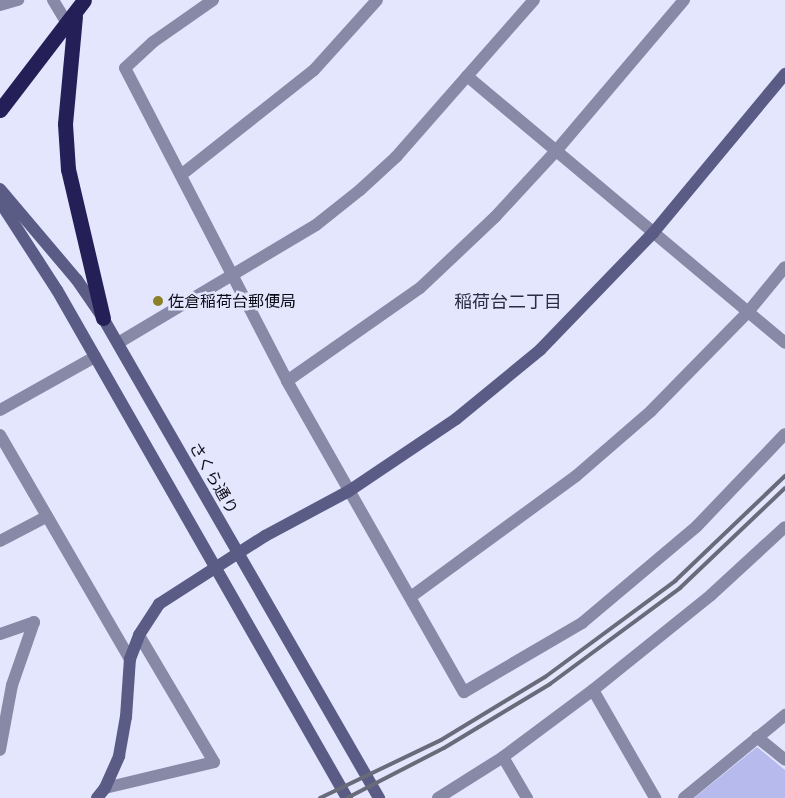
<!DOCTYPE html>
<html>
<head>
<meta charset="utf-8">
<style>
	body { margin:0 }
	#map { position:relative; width:785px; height:798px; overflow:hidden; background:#e4e6fe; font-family:"PT Sans","Noto Sans JP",sans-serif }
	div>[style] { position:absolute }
	.green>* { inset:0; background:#b7baec }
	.street>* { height:12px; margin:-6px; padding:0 6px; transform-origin:6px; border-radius:6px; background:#8789a7 }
	.secondary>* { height:12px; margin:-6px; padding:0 6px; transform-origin:6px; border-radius:6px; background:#5a5c85 }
	.highway>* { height:15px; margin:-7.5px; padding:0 7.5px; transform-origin:7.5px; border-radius:7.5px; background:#242057 }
	.rail>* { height:4px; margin:-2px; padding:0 2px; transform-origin:2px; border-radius:2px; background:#696a7a }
	.dots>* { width:14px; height:14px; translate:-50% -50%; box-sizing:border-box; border:2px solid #e4e6fe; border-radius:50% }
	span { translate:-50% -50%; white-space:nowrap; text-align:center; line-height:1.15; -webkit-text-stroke:5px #e4e6fe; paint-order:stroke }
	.poi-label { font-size:16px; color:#0e0e18 }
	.left { translate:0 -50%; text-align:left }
	.street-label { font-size:16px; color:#0e0e18 }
	.neighbourhood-label { font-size:18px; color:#2c2d44 }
</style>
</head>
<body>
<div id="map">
	<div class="green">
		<div style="clip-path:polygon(757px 747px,785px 770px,785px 798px,694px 798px)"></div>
	</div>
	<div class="street">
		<div style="left:53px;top:0;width:29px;rotate:59deg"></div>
		<div style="left:213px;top:0;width:73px;rotate:145deg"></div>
		<div style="left:153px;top:42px;width:38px;rotate:137deg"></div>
		<div style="left:125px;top:68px;width:352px;rotate:62.6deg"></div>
		<div style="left:287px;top:381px;width:358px;rotate:60.4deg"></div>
		<div style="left:464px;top:692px;width:137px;rotate:-30.3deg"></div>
		<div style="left:582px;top:623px;width:150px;rotate:-40.1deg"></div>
		<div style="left:697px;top:526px;width:127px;rotate:-46.3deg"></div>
		<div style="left:0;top:5px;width:19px;rotate:-16deg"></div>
		<div style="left:467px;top:76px;width:415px;rotate:40deg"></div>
		<div style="left:181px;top:175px;width:169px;rotate:-38.3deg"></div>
		<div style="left:314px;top:70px;width:94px;rotate:-48deg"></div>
		<div style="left:118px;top:343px;width:230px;rotate:-30.8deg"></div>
		<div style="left:316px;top:225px;width:56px;rotate:-38.5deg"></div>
		<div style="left:360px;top:190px;width:49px;rotate:-42.5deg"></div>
		<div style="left:396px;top:157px;width:209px;rotate:-48.7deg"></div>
		<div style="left:287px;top:381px;width:162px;rotate:-35deg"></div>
		<div style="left:420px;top:288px;width:103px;rotate:-43.4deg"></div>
		<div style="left:495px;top:217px;width:90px;rotate:-47.3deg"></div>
		<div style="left:556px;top:151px;width:198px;rotate:-49.7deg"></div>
		<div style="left:0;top:410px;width:109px;rotate:-29.2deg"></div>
		<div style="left:0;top:435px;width:259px;rotate:59.9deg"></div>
		<div style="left:0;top:541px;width:52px;rotate:-27.6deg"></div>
		<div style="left:412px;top:596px;width:203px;rotate:-36.2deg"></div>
		<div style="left:576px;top:476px;width:99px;rotate:-40.9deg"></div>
		<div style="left:651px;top:411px;width:139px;rotate:-45.6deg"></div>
		<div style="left:748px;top:312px;width:58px;rotate:-50.6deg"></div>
		<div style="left:0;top:634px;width:36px;rotate:-19deg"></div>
		<div style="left:34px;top:622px;width:67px;rotate:109.2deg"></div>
		<div style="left:12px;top:685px;width:66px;rotate:100.5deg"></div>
		<div style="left:593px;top:690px;width:125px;rotate:60.1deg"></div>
		<div style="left:757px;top:737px;width:36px;rotate:39deg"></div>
		<div style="left:503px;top:757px;width:48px;rotate:59.7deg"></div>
		<div style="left:105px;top:788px;width:112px;rotate:-13.4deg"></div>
		<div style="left:214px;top:762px;width:147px;rotate:-120.6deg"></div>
		<div style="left:438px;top:798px;width:77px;rotate:-32.2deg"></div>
		<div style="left:503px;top:757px;width:112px;rotate:-36.7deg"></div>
		<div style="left:593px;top:690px;width:151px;rotate:-38.8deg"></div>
		<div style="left:711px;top:595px;width:100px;rotate:-42.6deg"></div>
		<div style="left:684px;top:798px;width:131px;rotate:-39.4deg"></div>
	</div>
	<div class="secondary">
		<div style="left:0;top:189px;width:119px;rotate:49.8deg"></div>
		<div style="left:77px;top:280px;width:46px;rotate:55.6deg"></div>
		<div style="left:103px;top:318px;width:554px;rotate:60.1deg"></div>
		<div style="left:0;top:202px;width:105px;rotate:57.1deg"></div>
		<div style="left:57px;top:290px;width:585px;rotate:60.28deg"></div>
		<div style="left:97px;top:798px;width:13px;rotate:-51deg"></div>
		<div style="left:105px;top:788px;width:35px;rotate:-66deg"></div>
		<div style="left:119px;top:756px;width:40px;rotate:-80deg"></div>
		<div style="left:126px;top:717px;width:58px;rotate:-86.1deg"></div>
		<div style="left:130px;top:659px;width:26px;rotate:-69deg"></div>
		<div style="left:139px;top:635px;width:37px;rotate:-57deg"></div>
		<div style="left:159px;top:604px;width:126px;rotate:-32.7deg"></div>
		<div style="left:265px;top:536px;width:95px;rotate:-28.2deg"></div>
		<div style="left:349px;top:491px;width:129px;rotate:-33.9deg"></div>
		<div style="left:456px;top:419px;width:109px;rotate:-39.4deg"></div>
		<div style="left:540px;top:350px;width:163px;rotate:-46deg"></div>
		<div style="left:653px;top:233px;width:207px;rotate:-50.3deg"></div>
	</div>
	<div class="highway">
		<div style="left:75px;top:16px;width:108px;rotate:95.3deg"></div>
		<div style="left:65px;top:124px;width:45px;rotate:86.2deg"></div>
		<div style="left:68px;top:169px;width:153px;rotate:76.8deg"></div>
		<div style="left:0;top:110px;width:138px;rotate:-52.6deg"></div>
	</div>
	<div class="rail">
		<div style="left:320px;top:798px;width:134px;rotate:-25.6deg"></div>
		<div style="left:441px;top:740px;width:122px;rotate:-31.2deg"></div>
		<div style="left:545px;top:677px;width:162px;rotate:-36.4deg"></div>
		<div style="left:675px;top:581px;width:152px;rotate:-43.7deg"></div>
		<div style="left:347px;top:798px;width:109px;rotate:-27.3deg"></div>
		<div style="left:444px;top:748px;width:124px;rotate:-31.1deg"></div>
		<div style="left:550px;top:684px;width:162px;rotate:-36.4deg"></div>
		<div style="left:680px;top:588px;width:145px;rotate:-43.6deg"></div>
	</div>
	<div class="dots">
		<div style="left:158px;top:301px;background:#8c8027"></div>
	</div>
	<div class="poi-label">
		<span class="left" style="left:168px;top:301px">佐倉稲荷台郵便局</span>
	</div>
	<div class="street-label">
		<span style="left:214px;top:478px;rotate:60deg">さくら通り</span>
	</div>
	<div class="neighbourhood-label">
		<span style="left:508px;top:302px">稲荷台二丁目</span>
	</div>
</div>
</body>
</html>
